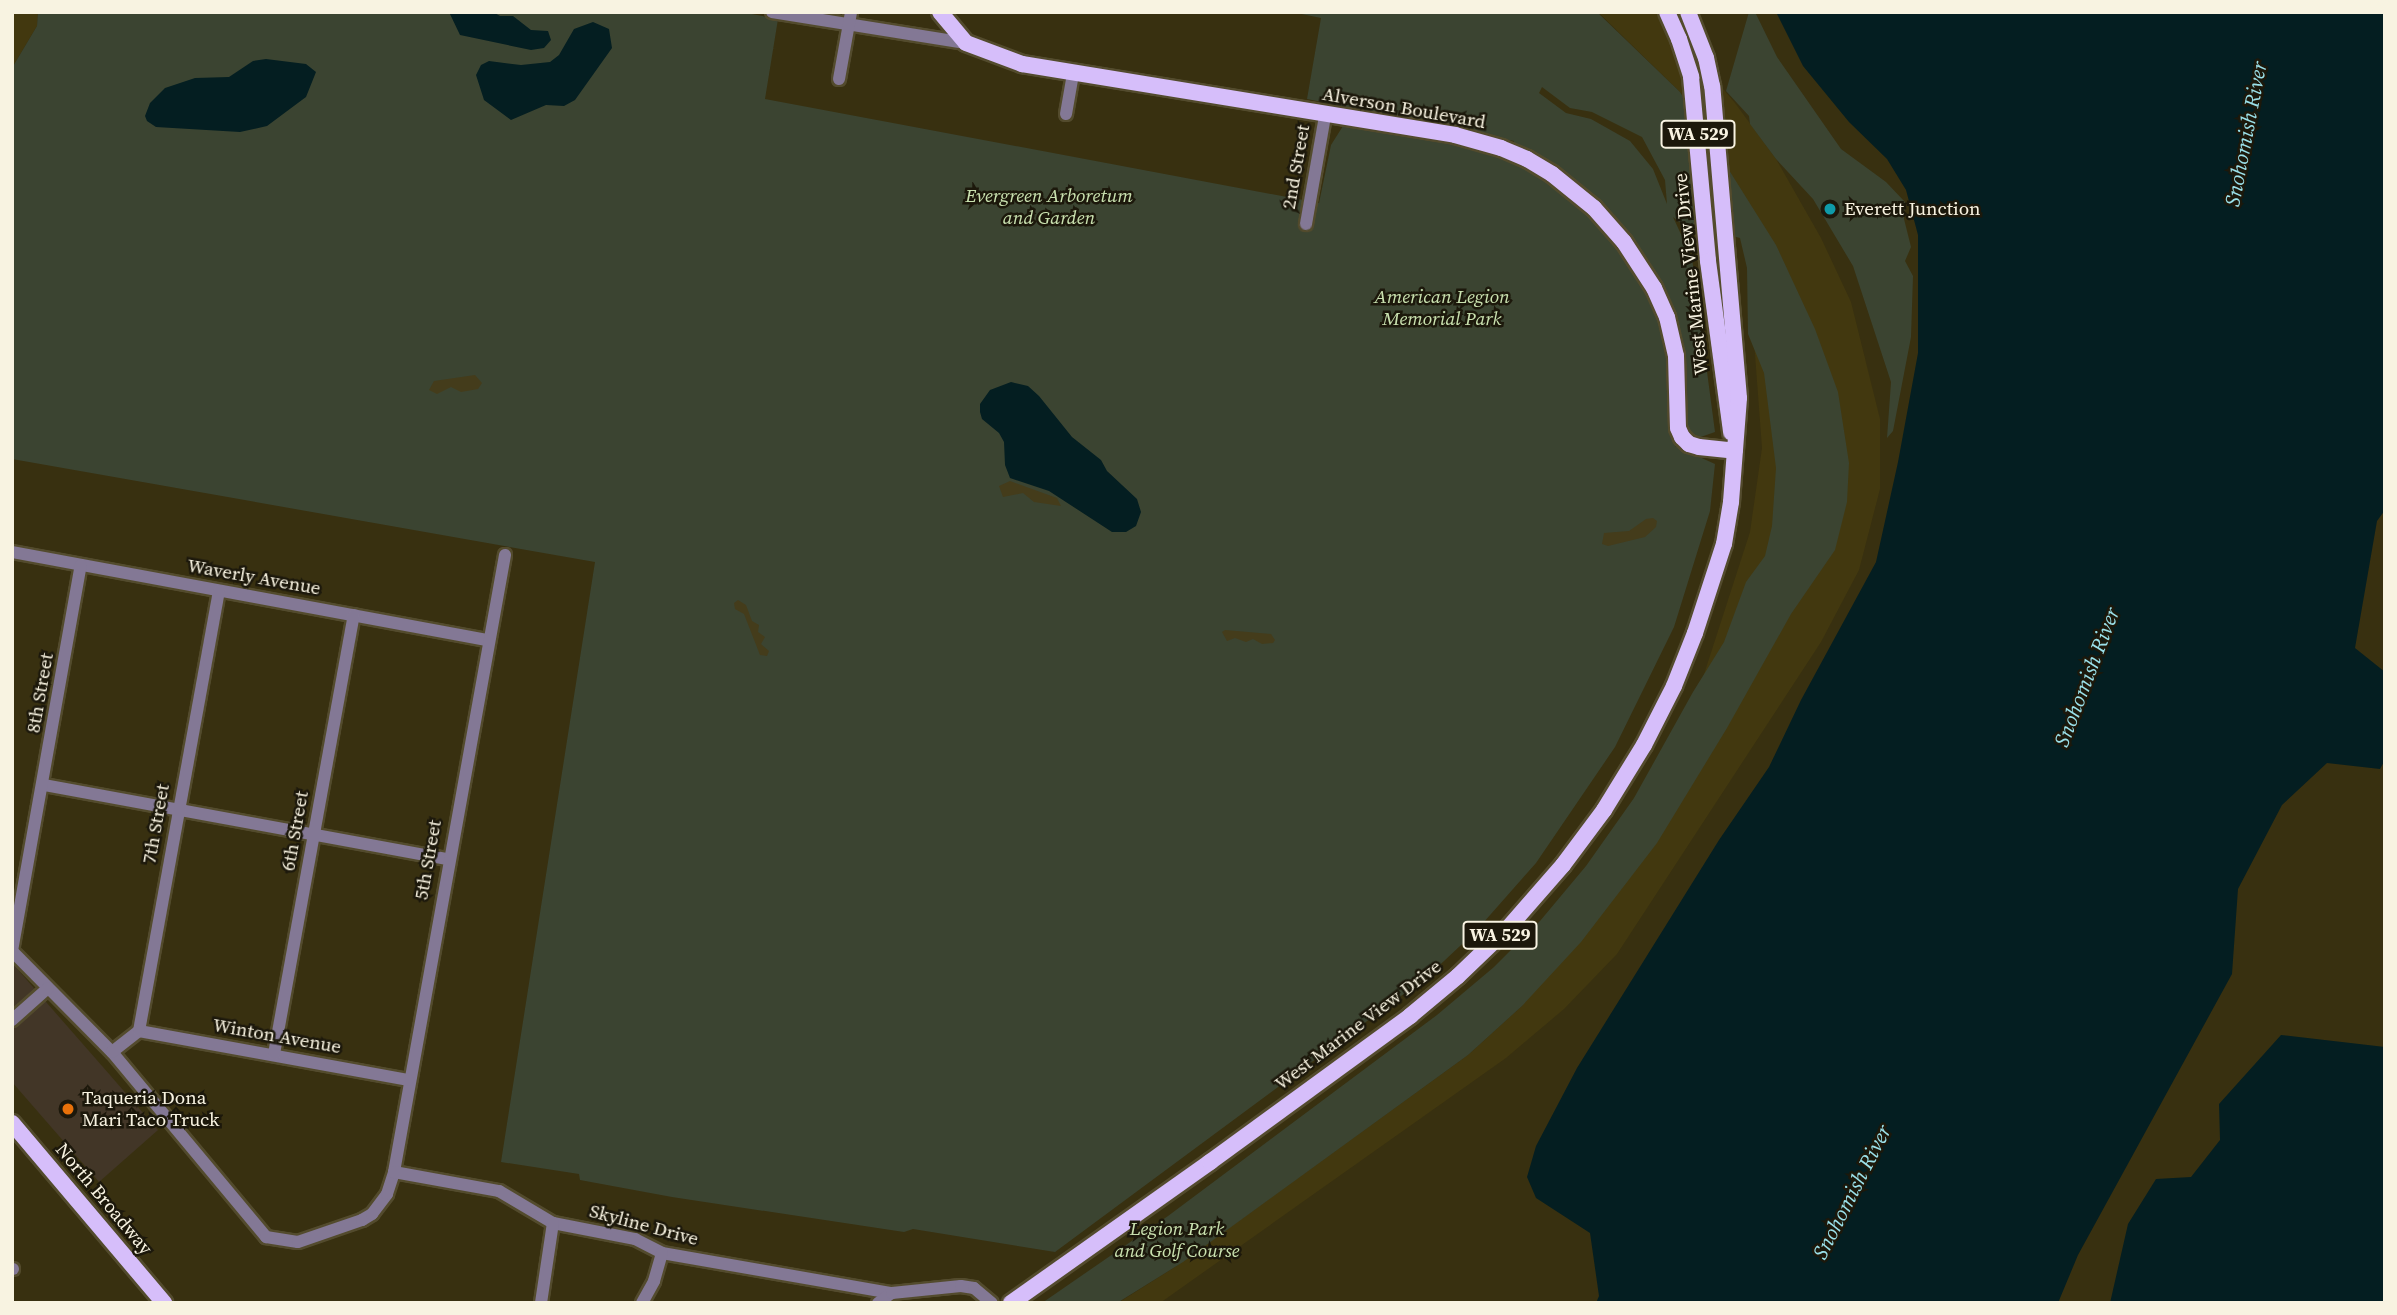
<!DOCTYPE html>
<html>
<head>
<meta charset="utf-8">
<style>
	body { margin:0 }
	#map { position:relative; width:2397px; height:1315px; overflow:hidden; background:#383010; font-family:"Source Serif 4",serif }
	div>[style] { position:absolute }
	.commercial>* { inset:0; background:#423627 }
	.built>* { inset:0; background:#42380f }
	.green>* { inset:0; background:#3b4431 }
	.sand>* { inset:0; background:#443c1b }
	.water>* { inset:0; background:#041e21 }
	.roads { filter:drop-shadow(2px 0 #534b2d) drop-shadow(-2px 0 #534b2d) drop-shadow(0 2px #534b2d) drop-shadow(0 -2px #534b2d) }
	.minor>* { height:12px; margin:-6px; padding:0 6px; transform-origin:6px; border-radius:6px; background:#837895 }
	.major>* { height:16px; margin:-8px; padding:0 8px; transform-origin:8px; border-radius:8px; background:#d6befa }
	.dots>* { width:19px; height:19px; translate:-50% -50%; box-sizing:border-box; border:4px solid #1c180b; border-radius:50% }
	span { translate:-50% -50%; white-space:nowrap; text-align:center; line-height:1.15; -webkit-text-stroke:5px #1c180b; paint-order:stroke }
	.shield-label span { padding:2px 5px; background:#1c180b; border:2px solid; border-radius:5px; -webkit-text-stroke-width:0 }
	.shield-label { font-size:18px; color:#f8f3e1; font-weight:700 }
	.street-label { font-size:19px; color:#f8f3e1 }
	.park-label { font-size:19px; color:#cae2b0; font-style:italic }
	.poi-label { font-size:19px; color:#f8f3e1 }
	.left { translate:0 -50%; text-align:left }
	.water-label { font-size:21px; color:#9be1ea; font-style:italic }
	.frame { position:absolute; inset:0; border:14px solid #f8f3e1; pointer-events:none }
</style>
</head>
<body>
<div id="map">
	<div class="commercial">
		<div style="clip-path:polygon(12px 963px,158px 1130px,99px 1182px,12px 1082px)"></div>
	</div>
	<div class="built">
		<div style="clip-path:polygon(12px 12px,38px 12px,37px 26px,12px 68px)"></div>
		<div style="clip-path:polygon(1598px 12px,1658px 12px,1735px 103px,1776px 159px,1821px 238px,1851px 302px,1880px 419px,1880px 489px,1859px 570px,1821px 642px,1617px 954px,1564px 1009px,1506px 1058px,1160px 1303px,1118px 1303px,1175px 1267px,1468px 1055px,1522px 1006px,1685px 733px,1750px 532px,1762px 448px,1743px 194px,1680px 92px)"></div>
	</div>
	<div class="green">
		<div style="clip-path:polygon(evenodd,38px 12px,741px 12px,778px 19px,765px 99px,1319px 203px,1331px 145px,1343px 126px,1434px 139px,1506px 159px,1514px 141px,1307px 99px,1321px 18px,1292px 12px,1597px 12px,1680px 92px,1776px 245px,1815px 329px,1838px 392px,1849px 463px,1847px 502px,1835px 550px,1791px 614px,1727px 728px,1657px 843px,1581px 942px,1522px 1006px,1468px 1055px,1183px 1262px,1117px 1303px,1042px 1303px,1168px 1216px,1437px 1015px,1494px 967px,1540px 921px,1586px 866px,1634px 798px,1693px 692px,1724px 642px,1746px 582px,1765px 556px,1772px 526px,1776px 468px,1764px 373px,1748px 334px,1747px 268px,1740px 238px,1679px 222px,1673px 217px,1692px 258px,1715px 432px,1675px 446px,1715px 464px,1710px 511px,1674px 627px,1615px 747px,1536px 863px,1476px 931px,1428px 976px,1055px 1252px,913px 1229px,904px 1232px,672px 1197px,580px 1180px,579px 1174px,501px 1162px,595px 562px,12px 459px,12px 68px,37px 26px,38px 12px,1542px 87px,1570px 108px,1592px 112px,1642px 137px,1665px 180px,1667px 204px,1653px 169px,1630px 141px,1591px 119px,1566px 113px,1539px 93px,1542px 87px)"></div>
		<div style="clip-path:polygon(1749px 12px,1755px 12px,1777px 57px,1841px 149px,1886px 182px,1905px 202px,1904px 219px,1911px 247px,1905px 261px,1913px 276px,1911px 337px,1893px 431px,1887px 438px,1891px 382px,1853px 266px,1813px 199px,1776px 159px,1750px 124px,1749px 116px,1726px 91px)"></div>
	</div>
	<div class="sand">
		<div style="clip-path:polygon(475px 375px,482px 383px,478px 389px,461px 392px,451px 387px,437px 394px,429px 390px,434px 381px)"></div>
		<div style="clip-path:polygon(1010px 481px,1057px 498px,1061px 506px,1034px 502px,1023px 493px,1003px 497px,999px 486px)"></div>
		<div style="clip-path:polygon(1653px 518px,1657px 521px,1656px 527px,1645px 537px,1608px 546px,1602px 544px,1604px 533px,1629px 531px,1646px 519px)"></div>
		<div style="clip-path:polygon(738px 600px,746px 605px,752px 621px,759px 625px,758px 632px,765px 637px,761px 644px,769px 651px,767px 656px,760px 655px,744px 614px,735px 609px,734px 603px)"></div>
		<div style="clip-path:polygon(1225px 630px,1271px 634px,1275px 640px,1273px 643px,1262px 644px,1253px 639px,1246px 642px,1235px 638px,1227px 641px,1222px 632px)"></div>
	</div>
	<div class="water">
		<div style="clip-path:polygon(449px 12px,493px 12px,500px 16px,513px 16px,531px 30px,548px 31px,551px 40px,544px 48px,531px 50px,460px 35px)"></div>
		<div style="clip-path:polygon(1776px 12px,2385px 12px,2385px 510px,2377px 521px,2355px 648px,2385px 672px,2385px 760px,2380px 769px,2327px 763px,2282px 805px,2238px 889px,2232px 974px,2078px 1255px,2058px 1303px,1596px 1303px,1599px 1296px,1590px 1233px,1536px 1198px,1527px 1177px,1536px 1146px,1577px 1068px,1719px 840px,1769px 767px,1801px 700px,1876px 562px,1898px 462px,1918px 353px,1918px 235px,1906px 190px,1887px 159px,1849px 122px,1803px 66px)"></div>
		<div style="clip-path:polygon(593px 22px,609px 29px,612px 48px,575px 100px,564px 106px,546px 105px,511px 120px,484px 100px,476px 75px,481px 65px,489px 61px,521px 65px,550px 62px,559px 55px,574px 29px)"></div>
		<div style="clip-path:polygon(266px 59px,306px 64px,316px 72px,306px 97px,267px 126px,240px 132px,156px 127px,147px 121px,145px 116px,150px 103px,165px 88px,195px 78px,229px 77px,253px 61px)"></div>
		<div style="clip-path:polygon(1011px 382px,1028px 386px,1039px 396px,1072px 437px,1101px 460px,1107px 471px,1137px 499px,1141px 512px,1136px 526px,1126px 532px,1112px 532px,1049px 491px,1010px 478px,1005px 465px,1004px 442px,999px 433px,982px 419px,980px 412px,980px 404px,990px 390px)"></div>
		<div style="clip-path:polygon(2281px 1035px,2385px 1047px,2385px 1303px,2110px 1303px,2128px 1224px,2156px 1179px,2191px 1177px,2220px 1140px,2219px 1104px)"></div>
	</div>
	<div class="roads">
		<div class="minor">
			<div style="left:772px;top:12px;width:196px;rotate:9.1deg"></div>
			<div style="left:839px;top:79px;width:68px;rotate:-79.8deg"></div>
			<div style="left:1066px;top:114px;width:41px;rotate:-80.1deg"></div>
			<div style="left:1306px;top:224px;width:110px;rotate:-80deg"></div>
			<div style="left:12px;top:552px;width:485px;rotate:10.5deg"></div>
			<div style="left:44px;top:785px;width:411px;rotate:10.4deg"></div>
			<div style="left:12px;top:951px;width:142px;rotate:45.3deg"></div>
			<div style="left:112px;top:1052px;width:241px;rotate:50.2deg"></div>
			<div style="left:266px;top:1237px;width:32px;rotate:9deg"></div>
			<div style="left:298px;top:1242px;width:68px;rotate:-19deg"></div>
			<div style="left:362px;top:1220px;width:12px;rotate:-31deg"></div>
			<div style="left:372px;top:1214px;width:25px;rotate:-53deg"></div>
			<div style="left:387px;top:1194px;width:23px;rotate:-72deg"></div>
			<div style="left:394px;top:1172px;width:627px;rotate:-79.8deg"></div>
			<div style="left:12px;top:951px;width:392px;rotate:-79.9deg"></div>
			<div style="left:12px;top:1020px;width:48px;rotate:-41.6deg"></div>
			<div style="left:139px;top:1031px;width:273px;rotate:10.3deg"></div>
			<div style="left:112px;top:1052px;width:34px;rotate:-38deg"></div>
			<div style="left:139px;top:1031px;width:447px;rotate:-79.7deg"></div>
			<div style="left:274px;top:1054px;width:446px;rotate:-79.7deg"></div>
			<div style="left:394px;top:1172px;width:107px;rotate:10.3deg"></div>
			<div style="left:499px;top:1191px;width:63px;rotate:30.7deg"></div>
			<div style="left:553px;top:1223px;width:84px;rotate:11deg"></div>
			<div style="left:635px;top:1239px;width:30px;rotate:27deg"></div>
			<div style="left:662px;top:1253px;width:233px;rotate:9.9deg"></div>
			<div style="left:12px;top:1269px;width:1px"></div>
			<div style="left:541px;top:1303px;width:81px;rotate:-81.5deg"></div>
			<div style="left:642px;top:1303px;width:25px;rotate:-61deg"></div>
			<div style="left:654px;top:1281px;width:29px;rotate:-74deg"></div>
			<div style="left:878px;top:1303px;width:17px;rotate:-36deg"></div>
			<div style="left:892px;top:1293px;width:69px;rotate:-5.8deg"></div>
			<div style="left:961px;top:1286px;width:13px;rotate:9deg"></div>
			<div style="left:974px;top:1288px;width:23px;rotate:40deg"></div>
		</div>
		<div class="major">
			<div style="left:940px;top:12px;width:40px;rotate:50deg"></div>
			<div style="left:966px;top:43px;width:60px;rotate:20.6deg"></div>
			<div style="left:1022px;top:64px;width:439px;rotate:9.3deg"></div>
			<div style="left:1455px;top:135px;width:48px;rotate:15.8deg"></div>
			<div style="left:1501px;top:148px;width:28px;rotate:23deg"></div>
			<div style="left:1527px;top:159px;width:29px;rotate:31deg"></div>
			<div style="left:1552px;top:174px;width:54px;rotate:39deg"></div>
			<div style="left:1594px;top:208px;width:45px;rotate:48.6deg"></div>
			<div style="left:1624px;top:242px;width:55px;rotate:56.9deg"></div>
			<div style="left:1654px;top:288px;width:32px;rotate:66deg"></div>
			<div style="left:1667px;top:317px;width:40px;rotate:77deg"></div>
			<div style="left:1676px;top:356px;width:72px;rotate:88.4deg"></div>
			<div style="left:1678px;top:428px;width:10px;rotate:66deg"></div>
			<div style="left:1682px;top:437px;width:10px;rotate:45deg"></div>
			<div style="left:1689px;top:444px;width:10px;rotate:17deg"></div>
			<div style="left:1699px;top:447px;width:36px;rotate:6deg"></div>
			<div style="left:1667px;top:12px;width:30px;rotate:66deg"></div>
			<div style="left:1679px;top:39px;width:40px;rotate:72deg"></div>
			<div style="left:1691px;top:77px;width:185px;rotate:84.7deg"></div>
			<div style="left:1708px;top:261px;width:173px;rotate:82.3deg"></div>
			<div style="left:12px;top:1123px;width:236px;rotate:49.8deg"></div>
			<div style="left:1011px;top:1303px;width:244px;rotate:-35.3deg"></div>
			<div style="left:1210px;top:1162px;width:248px;rotate:-36.1deg"></div>
			<div style="left:1410px;top:1016px;width:62px;rotate:-39.8deg"></div>
			<div style="left:1458px;top:976px;width:69px;rotate:-43.8deg"></div>
			<div style="left:1508px;top:928px;width:84px;rotate:-48.9deg"></div>
			<div style="left:1563px;top:865px;width:69px;rotate:-53.3deg"></div>
			<div style="left:1604px;top:810px;width:76px;rotate:-58.4deg"></div>
			<div style="left:1644px;top:745px;width:66px;rotate:-63deg"></div>
			<div style="left:1674px;top:686px;width:57px;rotate:-68.4deg"></div>
			<div style="left:1695px;top:633px;width:94px;rotate:-72deg"></div>
			<div style="left:1724px;top:544px;width:43px;rotate:-80.5deg"></div>
			<div style="left:1731px;top:502px;width:104px;rotate:-85.6deg"></div>
			<div style="left:1739px;top:398px;width:313px;rotate:-94.9deg"></div>
			<div style="left:1712px;top:86px;width:29px;rotate:-102deg"></div>
			<div style="left:1706px;top:58px;width:49px;rotate:-111.4deg"></div>
		</div>
	</div>
	<div class="dots">
		<div style="left:1830px;top:209px;background:#0f9aa8"></div>
		<div style="left:68px;top:1109px;background:#e8710a"></div>
	</div>
	<div class="shield-label">
		<span style="left:1698px;top:134px">WA 529</span>
		<span style="left:1500px;top:935px">WA 529</span>
	</div>
	<div class="street-label">
		<span style="left:1404px;top:108px;rotate:10deg">Alverson Boulevard</span>
		<span style="left:1296px;top:167px;rotate:-80deg">2nd Street</span>
		<span style="left:1691px;top:274px;rotate:-96deg">West Marine View Drive</span>
		<span style="left:254px;top:577px;rotate:10deg">Waverly Avenue</span>
		<span style="left:40px;top:693px;rotate:-80deg">8th Street</span>
		<span style="left:156px;top:824px;rotate:-80deg">7th Street</span>
		<span style="left:295px;top:831px;rotate:-80deg">6th Street</span>
		<span style="left:428px;top:860px;rotate:-80deg">5th Street</span>
		<span style="left:1358px;top:1025px;rotate:-37deg">West Marine View Drive</span>
		<span style="left:277px;top:1036px;rotate:10deg">Winton Avenue</span>
		<span style="left:104px;top:1199px;rotate:50deg">North Broadway</span>
		<span style="left:644px;top:1225px;rotate:15deg">Skyline Drive</span>
	</div>
	<div class="park-label">
		<span style="left:1049px;top:207px">Evergreen Arboretum<br>and Garden</span>
		<span style="left:1442px;top:308px">American Legion<br>Memorial Park</span>
		<span style="left:1177px;top:1240px">Legion Park<br>and Golf Course</span>
	</div>
	<div class="poi-label">
		<span class="left" style="left:1844px;top:209px">Everett Junction</span>
		<span class="left" style="left:82px;top:1109px">Taqueria Dona<br>Mari Taco Truck</span>
	</div>
	<div class="water-label">
		<span style="left:2246px;top:134px;rotate:-79deg">Snohomish River</span>
		<span style="left:2087px;top:677px;rotate:-69deg">Snohomish River</span>
		<span style="left:1852px;top:1192px;rotate:-63deg">Snohomish River</span>
	</div>
	<div class="frame"></div>
</div>
</body>
</html>
